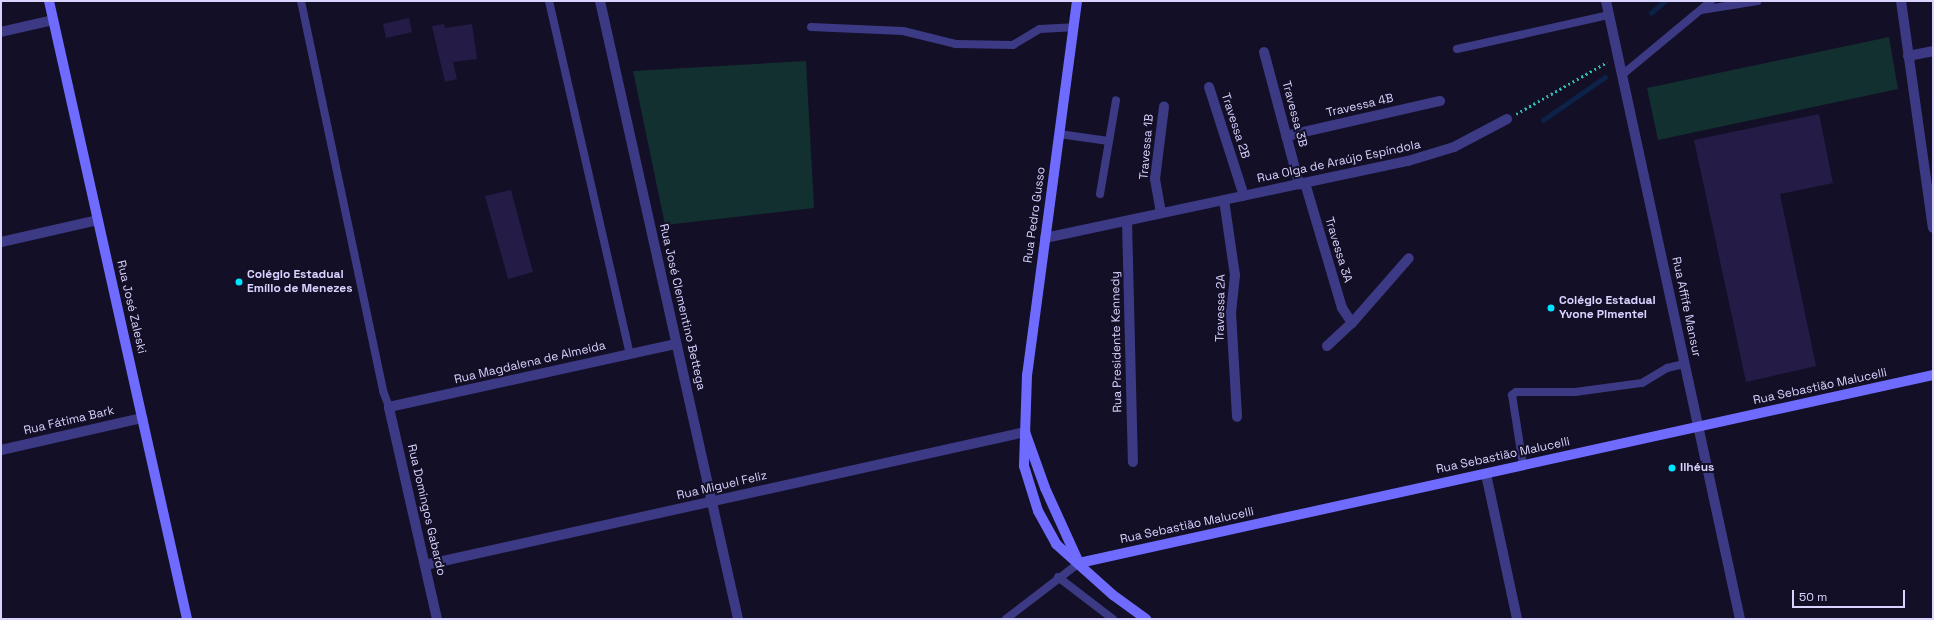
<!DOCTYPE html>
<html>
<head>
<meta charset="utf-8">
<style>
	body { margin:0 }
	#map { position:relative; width:1934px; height:620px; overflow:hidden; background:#130f26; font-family:"Space Grotesk",sans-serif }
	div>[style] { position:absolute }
	.green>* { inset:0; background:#12302f }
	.stream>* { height:4.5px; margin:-2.25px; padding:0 2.25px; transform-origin:2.25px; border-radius:2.25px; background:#0c2248 }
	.building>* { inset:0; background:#241b47 }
	.path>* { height:2.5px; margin-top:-1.25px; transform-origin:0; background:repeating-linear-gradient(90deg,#2fb8b0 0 2px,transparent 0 5px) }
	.lane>* { height:8px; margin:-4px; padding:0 4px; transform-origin:4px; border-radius:4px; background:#3d3a85 }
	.street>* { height:10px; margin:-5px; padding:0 5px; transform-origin:5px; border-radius:5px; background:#3d3a85 }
	.secondary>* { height:10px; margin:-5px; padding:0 5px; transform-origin:5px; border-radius:5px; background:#6f6bff }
	.dots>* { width:11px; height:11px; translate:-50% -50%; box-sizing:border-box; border:2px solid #130f26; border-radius:50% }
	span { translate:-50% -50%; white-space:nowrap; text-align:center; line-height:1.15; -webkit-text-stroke:4px #130f26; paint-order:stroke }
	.street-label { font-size:12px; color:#d9d4ff }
	.poi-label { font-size:12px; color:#d9d4ff; font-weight:700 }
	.left { translate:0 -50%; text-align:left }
	.frame { position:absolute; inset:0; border:2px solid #d9d4ff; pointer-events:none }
	.scale { position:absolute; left:1792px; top:590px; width:113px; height:18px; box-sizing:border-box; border:2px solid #d9d4ff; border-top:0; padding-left:5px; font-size:12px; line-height:14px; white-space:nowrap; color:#d9d4ff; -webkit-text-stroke:3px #130f26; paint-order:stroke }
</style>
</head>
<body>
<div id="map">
	<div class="green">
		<div style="clip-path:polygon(1889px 37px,1898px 89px,1658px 140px,1647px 88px)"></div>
		<div style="clip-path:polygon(806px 61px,814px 208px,665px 225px,633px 71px)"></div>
	</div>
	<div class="stream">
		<div style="left:1651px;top:13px;width:18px;rotate:-41deg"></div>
		<div style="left:1543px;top:120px;width:75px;rotate:-34.7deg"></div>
	</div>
	<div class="building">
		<div style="clip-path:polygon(409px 18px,412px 32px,386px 38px,383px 24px)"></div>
		<div style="clip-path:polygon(444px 24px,445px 28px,472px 24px,477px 59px,453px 62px,457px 79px,445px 82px,432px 26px)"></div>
		<div style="clip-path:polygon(1819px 114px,1833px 183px,1780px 194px,1816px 366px,1746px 382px,1694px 140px)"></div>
		<div style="clip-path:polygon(511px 190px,533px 272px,508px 279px,485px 196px)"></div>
	</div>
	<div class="path">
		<div style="left:1516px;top:114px;width:105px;rotate:-29.7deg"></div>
	</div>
	<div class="lane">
		<div style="left:301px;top:1px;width:399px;rotate:78.1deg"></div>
		<div style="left:383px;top:391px;width:17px;rotate:69deg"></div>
		<div style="left:549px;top:1px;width:362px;rotate:77.1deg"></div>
		<div style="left:1701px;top:10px;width:57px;rotate:-9.1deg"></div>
		<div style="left:811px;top:27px;width:92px;rotate:2.5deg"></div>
		<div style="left:903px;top:31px;width:55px;rotate:13.8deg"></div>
		<div style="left:956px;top:44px;width:57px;rotate:1deg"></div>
		<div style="left:1013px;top:45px;width:31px;rotate:-31deg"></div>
		<div style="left:1040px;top:29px;width:33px;rotate:-3deg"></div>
		<div style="left:1457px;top:49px;width:156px;rotate:-12.6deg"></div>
		<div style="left:1622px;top:75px;width:116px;rotate:-39.7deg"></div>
		<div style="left:1059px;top:134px;width:50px;rotate:8deg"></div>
		<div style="left:1100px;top:194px;width:95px;rotate:-80.3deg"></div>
		<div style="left:1523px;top:465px;width:71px;rotate:-98.9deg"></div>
		<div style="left:1512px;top:395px;width:5px;rotate:-37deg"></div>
		<div style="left:1516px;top:392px;width:59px"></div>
		<div style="left:1575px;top:392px;width:68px;rotate:-7.7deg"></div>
		<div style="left:1642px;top:383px;width:29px;rotate:-31deg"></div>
		<div style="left:1667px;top:368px;width:18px;rotate:-13deg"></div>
		<div style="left:1058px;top:577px;width:69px;rotate:37.4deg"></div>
		<div style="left:1006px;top:619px;width:92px;rotate:-37.5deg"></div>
	</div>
	<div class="street">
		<div style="left:600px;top:1px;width:633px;rotate:77.41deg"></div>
		<div style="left:1606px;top:1px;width:632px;rotate:77.77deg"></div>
		<div style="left:1901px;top:1px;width:229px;rotate:82deg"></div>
		<div style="left:1px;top:32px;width:53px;rotate:-13deg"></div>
		<div style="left:1264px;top:52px;width:137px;rotate:75.1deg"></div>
		<div style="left:1908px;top:56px;width:25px;rotate:-11deg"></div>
		<div style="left:1209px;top:87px;width:114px;rotate:72.2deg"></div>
		<div style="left:1286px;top:136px;width:158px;rotate:-12.8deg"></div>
		<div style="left:1305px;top:183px;width:130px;rotate:73.5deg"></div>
		<div style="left:1342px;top:308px;width:18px;rotate:56deg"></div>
		<div style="left:1224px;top:200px;width:76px;rotate:81.7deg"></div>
		<div style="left:1235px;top:275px;width:37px;rotate:96deg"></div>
		<div style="left:1231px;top:312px;width:105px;rotate:86.7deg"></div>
		<div style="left:1161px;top:213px;width:35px;rotate:-100deg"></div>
		<div style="left:1155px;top:179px;width:73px;rotate:-82.9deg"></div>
		<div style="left:1127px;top:221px;width:241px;rotate:88.6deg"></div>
		<div style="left:1045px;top:238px;width:371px;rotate:-12deg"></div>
		<div style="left:1408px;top:161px;width:48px;rotate:-16.9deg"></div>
		<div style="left:1454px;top:147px;width:60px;rotate:-27.8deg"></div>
		<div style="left:1px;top:242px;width:99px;rotate:-12.8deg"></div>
		<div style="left:1327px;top:346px;width:34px;rotate:-43deg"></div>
		<div style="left:1352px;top:323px;width:86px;rotate:-48.8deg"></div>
		<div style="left:1px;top:450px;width:145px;rotate:-12.8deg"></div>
		<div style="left:1486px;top:474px;width:148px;rotate:77.9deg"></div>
		<div style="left:425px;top:565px;width:615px;rotate:-12.5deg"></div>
		<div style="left:437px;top:619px;width:217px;rotate:-102.8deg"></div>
		<div style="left:389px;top:407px;width:294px;rotate:-12.4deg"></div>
	</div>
	<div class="secondary">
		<div style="left:49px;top:1px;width:633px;rotate:77.41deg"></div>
		<div style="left:1077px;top:1px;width:377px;rotate:97.6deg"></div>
		<div style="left:1027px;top:375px;width:91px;rotate:91.9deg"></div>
		<div style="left:1024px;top:466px;width:47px;rotate:72.7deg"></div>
		<div style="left:1038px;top:511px;width:38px;rotate:61deg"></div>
		<div style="left:1056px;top:544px;width:76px;rotate:41.8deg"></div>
		<div style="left:1113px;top:595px;width:41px;rotate:36deg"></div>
		<div style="left:1025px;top:432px;width:59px;rotate:70.3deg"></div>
		<div style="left:1045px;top:488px;width:82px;rotate:65.6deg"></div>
		<div style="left:1079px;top:563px;width:874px;rotate:-12.42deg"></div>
	</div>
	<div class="dots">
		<div style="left:239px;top:282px;background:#00e5ff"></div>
		<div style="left:1551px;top:308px;background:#00e5ff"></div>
		<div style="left:1672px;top:468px;background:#00e5ff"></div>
	</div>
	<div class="street-label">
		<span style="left:1360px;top:106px;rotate:-13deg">Travessa 4B</span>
		<span style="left:1294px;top:114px;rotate:75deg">Travessa 3B</span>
		<span style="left:1235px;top:126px;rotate:72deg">Travessa 2B</span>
		<span style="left:1147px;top:147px;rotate:-85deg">Travessa 1B</span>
		<span style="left:1339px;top:162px;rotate:-12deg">Rua Olga de Araújo Espíndola</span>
		<span style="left:1035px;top:215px;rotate:-82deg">Rua Pedro Gusso</span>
		<span style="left:1338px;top:250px;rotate:73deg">Travessa 3A</span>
		<span style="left:131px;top:307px;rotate:77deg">Rua José Zaleski</span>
		<span style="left:682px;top:307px;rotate:77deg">Rua José Clementino Bettega</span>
		<span style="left:1686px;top:307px;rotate:78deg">Rua Affife Mansur</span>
		<span style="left:1221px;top:308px;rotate:-89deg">Travessa 2A</span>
		<span style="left:1117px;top:342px;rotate:-91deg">Rua Presidente Kennedy</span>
		<span style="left:530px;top:363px;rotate:-13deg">Rua Magdalena de Almeida</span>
		<span style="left:1820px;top:387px;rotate:-12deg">Rua Sebastião Malucelli</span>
		<span style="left:69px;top:421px;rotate:-13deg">Rua Fátima Bark</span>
		<span style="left:1503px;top:456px;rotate:-12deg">Rua Sebastião Malucelli</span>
		<span style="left:722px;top:486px;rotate:-13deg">Rua Miguel Feliz</span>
		<span style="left:426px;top:510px;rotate:77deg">Rua Domingos Gabardo</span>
		<span style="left:1187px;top:526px;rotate:-12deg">Rua Sebastião Malucelli</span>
	</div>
	<div class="poi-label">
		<span class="left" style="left:247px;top:282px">Colégio Estadual<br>Emílio de Menezes</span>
		<span class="left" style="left:1559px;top:308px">Colégio Estadual<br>Yvone Pimentel</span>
		<span class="left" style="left:1680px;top:468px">Ilhéus</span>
	</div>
	<div class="frame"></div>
	<div class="scale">50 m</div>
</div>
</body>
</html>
